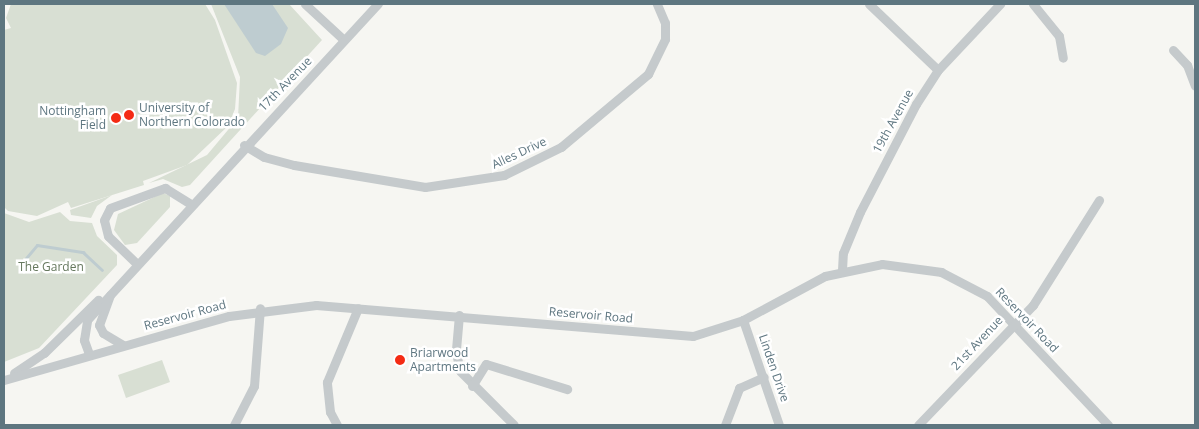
<!DOCTYPE html>
<html>
<head>
<meta charset="utf-8">
<style>
	body { margin:0 }
	#map { position:relative; width:1199px; height:429px; overflow:hidden; background:#f6f6f2; font-family:"Open Sans",sans-serif }
	div>[style] { position:absolute }
	.green>* { inset:0; background:#d8dfd3 }
	.water>* { inset:0; background:#beccd0 }
	.stream>* { height:2.5px; margin:-1.25px; padding:0 1.25px; transform-origin:1.25px; border-radius:1.25px; background:#beccd0 }
	.minor>* { height:9px; margin:-4.5px; padding:0 4.5px; transform-origin:4.5px; border-radius:4.5px; background:#c5cacc }
	.dots>* { width:14px; height:14px; translate:-50% -50%; box-sizing:border-box; border:2px solid #fff; border-radius:50% }
	span { translate:-50% -50%; white-space:nowrap; text-align:center; line-height:1.15; -webkit-text-stroke:5px #fff; paint-order:stroke }
	.street-label { font-size:12px; color:#5e7680 }
	.poi-label { font-size:12px; color:#5e7680 }
	.left { translate:0 -50%; text-align:left }
	.right { translate:-100% -50%; text-align:right }
	.park-label { font-size:12px; color:#66785e }
	.frame { position:absolute; inset:0; border:5px solid #5e7680; pointer-events:none }
</style>
</head>
<body>
<div id="map">
	<div class="green">
		<div style="clip-path:polygon(11px 4px,205px 4px,215px 20px,237px 83px,235px 109px,228px 126px,187px 165px,143px 181px,144px 185px,71px 208px,68px 202px,37px 216px,8px 211px,4px 207px,4px 30px,11px 28px,6px 18px)"></div>
		<div style="clip-path:polygon(211px 4px,289px 4px,322px 40px,190px 185px,182px 187px,163px 179px,149px 183px,207px 155px,238px 118px,240px 77px)"></div>
		<div style="clip-path:polygon(163px 193px,170px 196px,170px 207px,137px 243px,125px 245px,114px 230px,118px 214px)"></div>
		<div style="clip-path:polygon(112px 195px,97px 206px,91px 218px,71px 215px,70px 210px)"></div>
		<div style="clip-path:polygon(60px 212px,70px 221px,92px 223px,97px 236px,117px 255px,117px 265px,39px 348px,4px 362px,4px 213px,29px 222px)"></div>
		<div style="clip-path:polygon(162px 360px,170px 382px,126px 398px,118px 375px)"></div>
	</div>
	<div class="water">
		<div style="clip-path:polygon(224px 4px,272px 4px,288px 28px,281px 44px,265px 56px,256px 53px)"></div>
	</div>
	<div class="stream">
		<div style="left:22px;top:263px;width:23px;rotate:-50deg"></div>
		<div style="left:37px;top:245px;width:47px;rotate:8.7deg"></div>
		<div style="left:83px;top:252px;width:26px;rotate:43deg"></div>
	</div>
	<div class="minor">
		<div style="left:305px;top:4px;width:53px;rotate:42.7deg"></div>
		<div style="left:869px;top:4px;width:95px;rotate:43.7deg"></div>
		<div style="left:1033px;top:4px;width:41px;rotate:50.9deg"></div>
		<div style="left:1059px;top:36px;width:22px;rotate:80deg"></div>
		<div style="left:1173px;top:50px;width:21px;rotate:47deg"></div>
		<div style="left:1187px;top:65px;width:22px;rotate:69deg"></div>
		<div style="left:244px;top:145px;width:23px;rotate:31deg"></div>
		<div style="left:264px;top:157px;width:31px;rotate:15deg"></div>
		<div style="left:294px;top:165px;width:133px;rotate:9.5deg"></div>
		<div style="left:425px;top:187px;width:80px;rotate:-8.6deg"></div>
		<div style="left:504px;top:175px;width:64px;rotate:-26.2deg"></div>
		<div style="left:561px;top:147px;width:114px;rotate:-40deg"></div>
		<div style="left:648px;top:74px;width:39px;rotate:-64deg"></div>
		<div style="left:665px;top:39px;width:16px;rotate:-90deg"></div>
		<div style="left:665px;top:23px;width:21px;rotate:-113deg"></div>
		<div style="left:137px;top:264px;width:40px;rotate:-136deg"></div>
		<div style="left:108px;top:236px;width:16px;rotate:-104deg"></div>
		<div style="left:104px;top:220px;width:13px;rotate:-63deg"></div>
		<div style="left:110px;top:208px;width:59px;rotate:-20deg"></div>
		<div style="left:165px;top:188px;width:31px;rotate:32deg"></div>
		<div style="left:842px;top:270px;width:17px;rotate:-87deg"></div>
		<div style="left:843px;top:253px;width:44px;rotate:-67.5deg"></div>
		<div style="left:860px;top:212px;width:122px;rotate:-62.6deg"></div>
		<div style="left:916px;top:104px;width:40px;rotate:-57.1deg"></div>
		<div style="left:938px;top:70px;width:91px;rotate:-46.8deg"></div>
		<div style="left:110px;top:295px;width:32px;rotate:110deg"></div>
		<div style="left:99px;top:325px;width:9px;rotate:63deg"></div>
		<div style="left:103px;top:333px;width:23px;rotate:31deg"></div>
		<div style="left:459px;top:315px;width:38px;rotate:95deg"></div>
		<div style="left:456px;top:353px;width:18px;rotate:77deg"></div>
		<div style="left:460px;top:371px;width:76px;rotate:45deg"></div>
		<div style="left:743px;top:320px;width:111px;rotate:71.1deg"></div>
		<div style="left:89px;top:354px;width:15px;rotate:-110deg"></div>
		<div style="left:84px;top:340px;width:20px;rotate:-81deg"></div>
		<div style="left:87px;top:320px;width:430px;rotate:-47.4deg"></div>
		<div style="left:14px;top:373px;width:36px;rotate:-34deg"></div>
		<div style="left:44px;top:353px;width:76px;rotate:-44.5deg"></div>
		<div style="left:4px;top:380px;width:234px;rotate:-15.9deg"></div>
		<div style="left:229px;top:316px;width:88px;rotate:-7.2deg"></div>
		<div style="left:316px;top:305px;width:378px;rotate:4.7deg"></div>
		<div style="left:693px;top:336px;width:52px;rotate:-17.7deg"></div>
		<div style="left:743px;top:320px;width:93px;rotate:-28.2deg"></div>
		<div style="left:825px;top:276px;width:58px;rotate:-11.9deg"></div>
		<div style="left:882px;top:264px;width:60px;rotate:7.7deg"></div>
		<div style="left:941px;top:272px;width:52px;rotate:27.6deg"></div>
		<div style="left:987px;top:296px;width:177px;rotate:46.8deg"></div>
		<div style="left:472px;top:386px;width:26px;rotate:-58deg"></div>
		<div style="left:486px;top:364px;width:85px;rotate:17.2deg"></div>
		<div style="left:234px;top:425px;width:44px;rotate:-62.9deg"></div>
		<div style="left:254px;top:386px;width:78px;rotate:-85.6deg"></div>
		<div style="left:337px;top:425px;width:15px;rotate:-118deg"></div>
		<div style="left:330px;top:412px;width:30px;rotate:-96deg"></div>
		<div style="left:327px;top:382px;width:80px;rotate:-67.3deg"></div>
		<div style="left:725px;top:425px;width:40px;rotate:-69deg"></div>
		<div style="left:739px;top:388px;width:27px;rotate:-24deg"></div>
		<div style="left:918px;top:425px;width:166px;rotate:-46.2deg"></div>
		<div style="left:1033px;top:305px;width:124px;rotate:-57.8deg"></div>
	</div>
	<div class="dots">
		<div style="left:129px;top:115px;background:#f42b14"></div>
		<div style="left:116px;top:118px;background:#f42b14"></div>
		<div style="left:400px;top:360px;background:#f42b14"></div>
	</div>
	<div class="street-label">
		<span style="left:285px;top:84px;rotate:-46deg">17th Avenue</span>
		<span style="left:893px;top:121px;rotate:-61deg">19th Avenue</span>
		<span style="left:519px;top:153px;rotate:-25deg">Alles Drive</span>
		<span style="left:185px;top:315px;rotate:-15deg">Reservoir Road</span>
		<span style="left:591px;top:315px;rotate:5deg">Reservoir Road</span>
		<span style="left:1027px;top:320px;rotate:46deg">Reservoir Road</span>
		<span style="left:977px;top:343px;rotate:-47deg">21st Avenue</span>
		<span style="left:774px;top:368px;rotate:71deg">Linden Drive</span>
	</div>
	<div class="poi-label">
		<span class="left" style="left:139px;top:115px">University of<br>Northern Colorado</span>
		<span class="right" style="left:106px;top:118px">Nottingham<br>Field</span>
		<span class="left" style="left:410px;top:360px">Briarwood<br>Apartments</span>
	</div>
	<div class="park-label">
		<span style="left:51px;top:267px">The Garden</span>
	</div>
	<div class="frame"></div>
</div>
</body>
</html>
